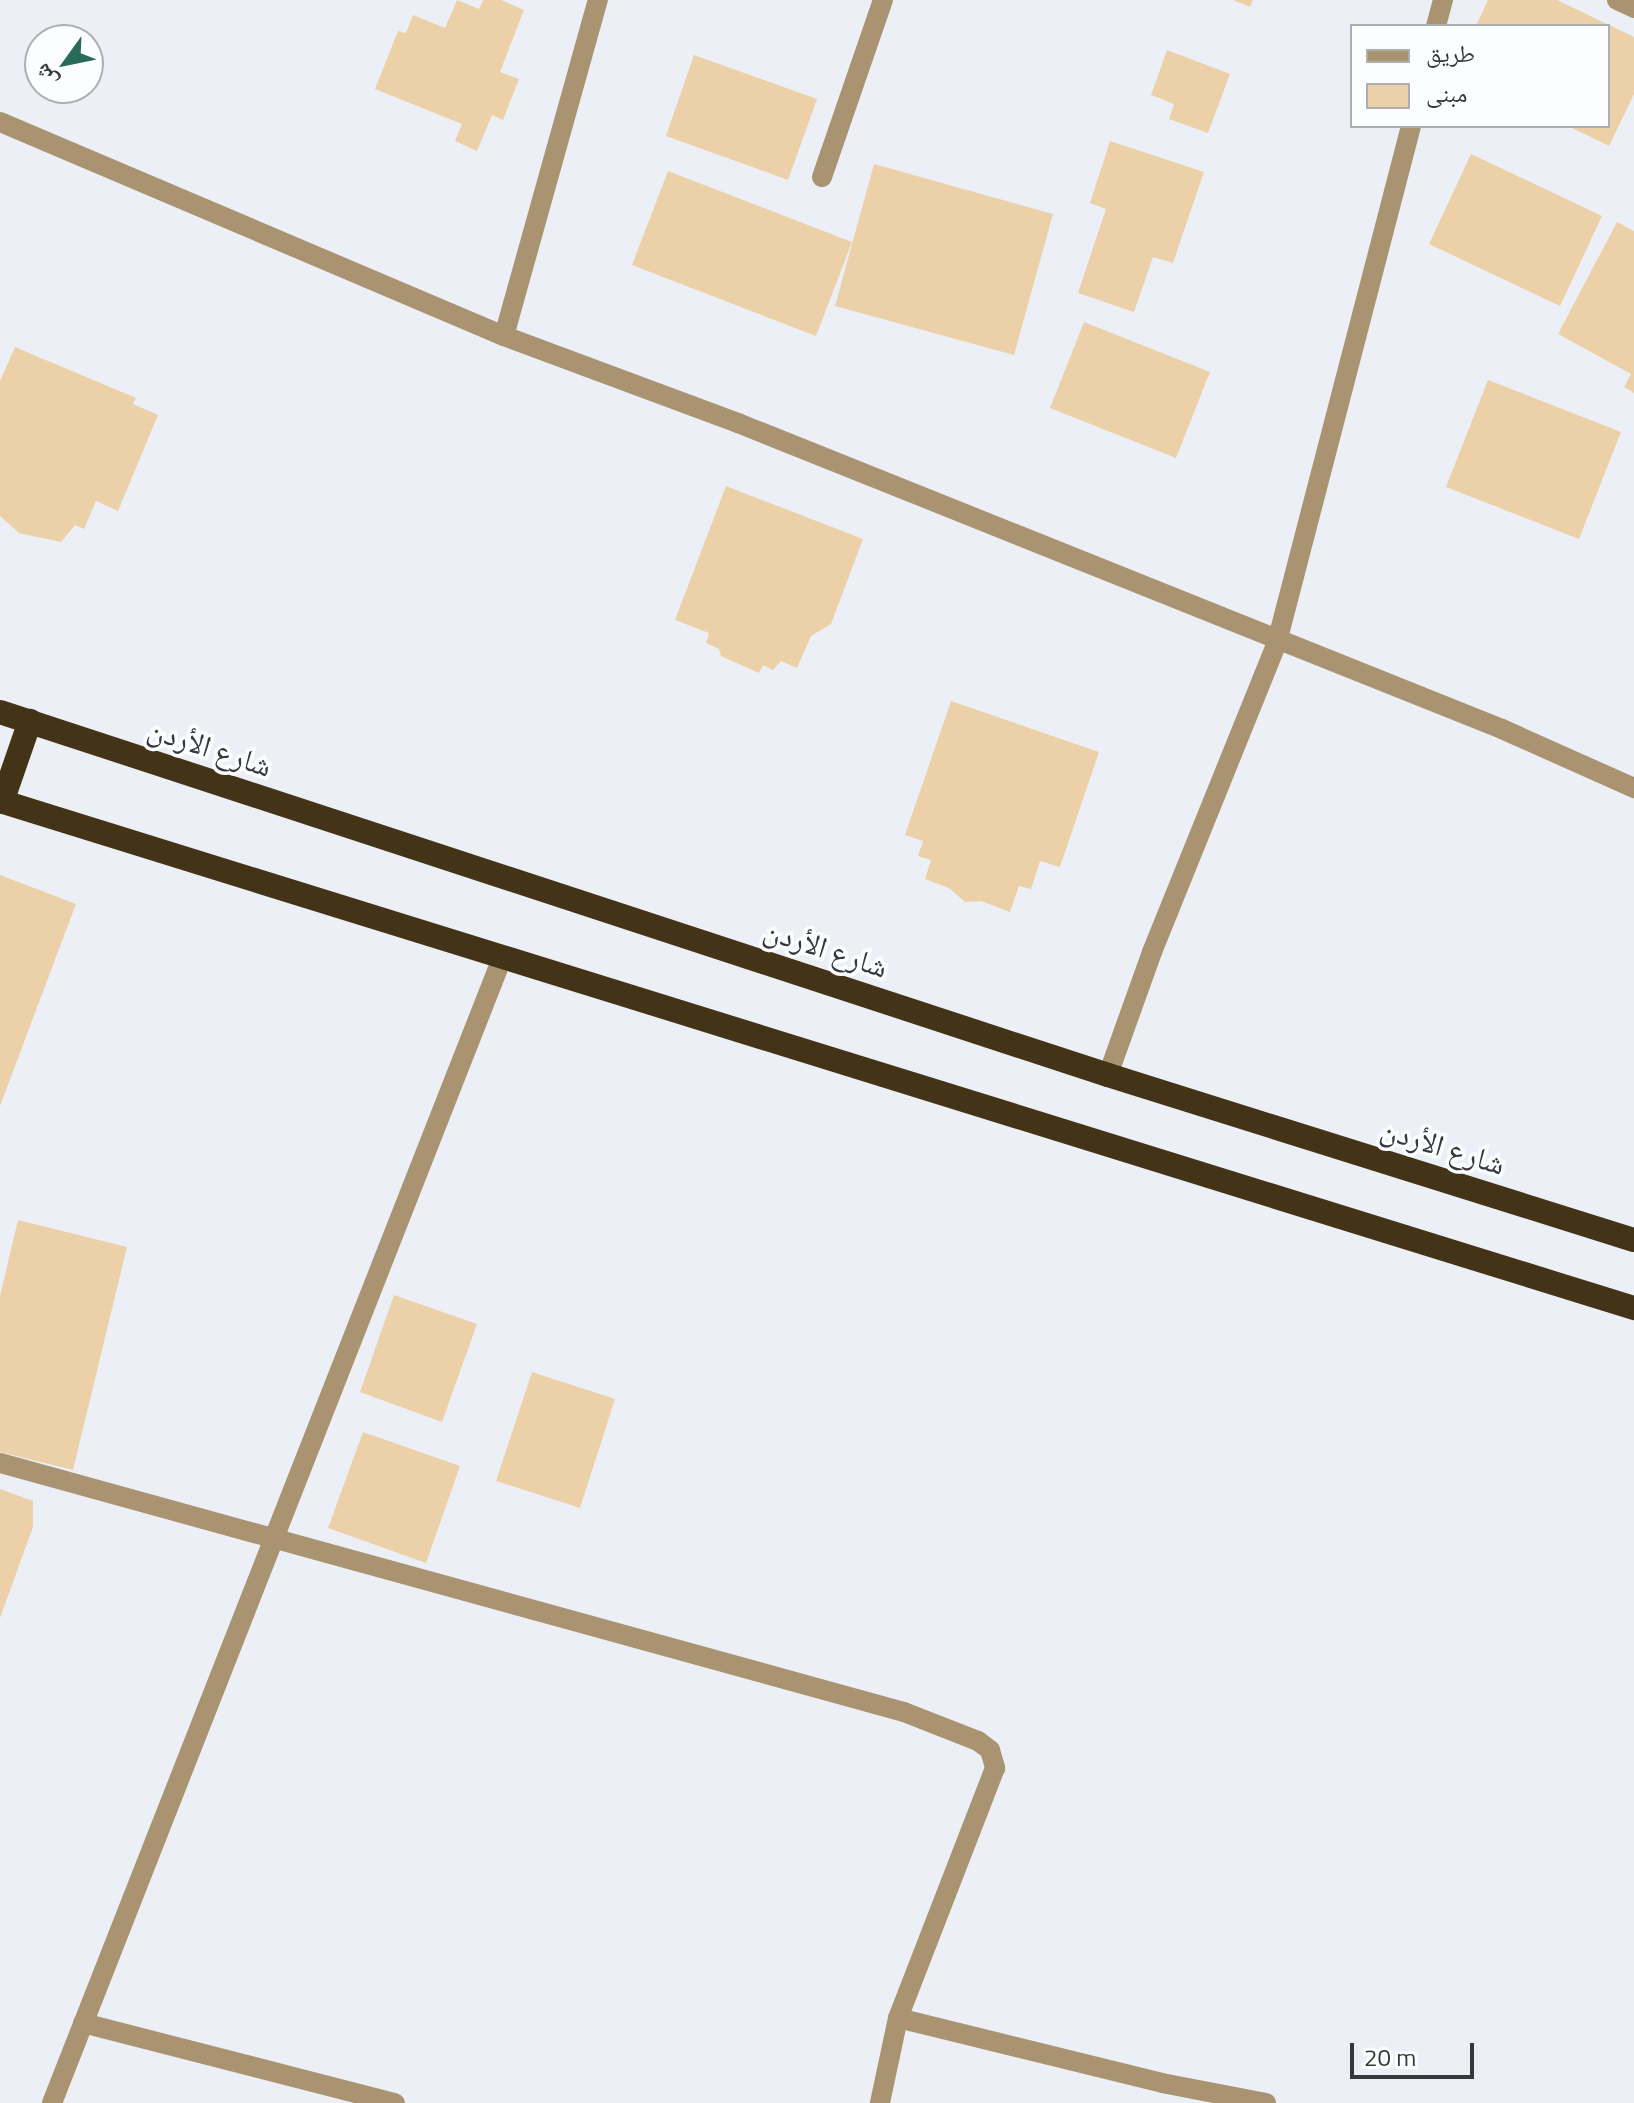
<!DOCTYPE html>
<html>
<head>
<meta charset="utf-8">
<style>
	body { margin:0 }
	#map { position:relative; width:1634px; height:2103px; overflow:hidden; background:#ecf0f6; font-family:"Titillium Web","Noto Naskh Arabic",sans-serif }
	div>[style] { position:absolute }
	.building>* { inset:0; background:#ecd0a8 }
	.minor>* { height:20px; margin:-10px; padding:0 10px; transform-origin:10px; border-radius:10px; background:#a99370 }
	.highway>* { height:24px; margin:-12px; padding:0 12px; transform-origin:12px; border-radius:12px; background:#433317 }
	span { translate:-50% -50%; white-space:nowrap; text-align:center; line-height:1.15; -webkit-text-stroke:7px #fcfdfe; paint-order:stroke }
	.street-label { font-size:30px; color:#36383a }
	.legend { position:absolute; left:1350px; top:24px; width:260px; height:104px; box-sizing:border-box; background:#fcfdfe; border:2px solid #adaeb0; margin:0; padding:10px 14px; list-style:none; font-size:24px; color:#36383a }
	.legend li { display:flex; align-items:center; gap:16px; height:40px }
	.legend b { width:40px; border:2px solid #adaeb0 }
	.north { position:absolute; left:24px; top:24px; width:80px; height:80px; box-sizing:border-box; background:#fcfdfe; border:2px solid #adaeb0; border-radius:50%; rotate:237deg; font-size:22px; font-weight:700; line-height:32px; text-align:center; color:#36383a }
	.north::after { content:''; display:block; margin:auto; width:28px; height:36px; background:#296a58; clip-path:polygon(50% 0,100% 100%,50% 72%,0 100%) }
	.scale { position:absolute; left:1350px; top:2043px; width:124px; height:36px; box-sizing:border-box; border:4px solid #36383a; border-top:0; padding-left:10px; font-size:24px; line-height:28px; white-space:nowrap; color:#36383a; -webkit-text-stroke:6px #fcfdfe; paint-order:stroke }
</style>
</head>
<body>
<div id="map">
	<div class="building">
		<div style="clip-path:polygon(457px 0,479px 9px,483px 0,501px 0,524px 10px,500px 72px,519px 79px,503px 120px,492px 115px,477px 151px,455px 141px,462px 124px,375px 89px,398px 31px,406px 33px,413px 15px,445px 28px)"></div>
		<div style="clip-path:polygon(1233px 0,1253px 0,1250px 7px)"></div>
		<div style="clip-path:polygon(1488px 0,1557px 0,1634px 37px,1634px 94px,1609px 146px,1568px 126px,1608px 126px,1608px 26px,1476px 26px)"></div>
		<div style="clip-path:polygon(1167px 50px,1230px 74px,1208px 133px,1169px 119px,1174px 104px,1151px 95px)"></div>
		<div style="clip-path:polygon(694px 55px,817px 99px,788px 180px,666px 136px)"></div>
		<div style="clip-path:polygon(1110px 141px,1204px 172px,1173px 263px,1153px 257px,1134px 312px,1078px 293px,1106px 209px,1090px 203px)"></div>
		<div style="clip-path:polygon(1471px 154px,1602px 216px,1560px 306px,1429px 244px)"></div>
		<div style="clip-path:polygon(874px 164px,1053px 214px,1014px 355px,835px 306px)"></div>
		<div style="clip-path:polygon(668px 171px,852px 242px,816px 336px,632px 265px)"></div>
		<div style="clip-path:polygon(1617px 222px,1634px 231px,1634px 393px,1624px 387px,1631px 374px,1558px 334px)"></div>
		<div style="clip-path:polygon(1084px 322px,1210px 372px,1176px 458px,1050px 408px)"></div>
		<div style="clip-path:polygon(15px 347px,136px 398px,133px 404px,158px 415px,118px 511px,96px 501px,84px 529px,75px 525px,61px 542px,19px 533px,0 516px,0 381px)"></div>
		<div style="clip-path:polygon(1488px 380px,1621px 432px,1579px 539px,1446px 487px)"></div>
		<div style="clip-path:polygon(726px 486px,863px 539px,831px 624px,811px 636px,797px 668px,781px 661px,773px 670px,763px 665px,759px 673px,721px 656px,719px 649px,706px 643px,709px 633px,675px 620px)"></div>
		<div style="clip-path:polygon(951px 701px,1099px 752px,1060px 867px,1040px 861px,1031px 889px,1019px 886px,1010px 912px,981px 901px,965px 902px,949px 888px,925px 879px,931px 860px,918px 856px,923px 841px,905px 835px)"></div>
		<div style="clip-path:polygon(0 875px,76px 904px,0 1106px)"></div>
		<div style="clip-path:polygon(18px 1220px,127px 1247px,73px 1470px,0 1452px,0 1296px)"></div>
		<div style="clip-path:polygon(394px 1295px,477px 1324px,442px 1422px,360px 1392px)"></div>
		<div style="clip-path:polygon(532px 1372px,615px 1399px,580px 1508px,496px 1481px)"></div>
		<div style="clip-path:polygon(363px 1432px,460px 1466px,426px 1563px,328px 1528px)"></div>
		<div style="clip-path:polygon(0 1489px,33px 1501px,33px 1527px,0 1618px)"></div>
	</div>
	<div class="minor">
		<div style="left:1617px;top:0;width:19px;rotate:25deg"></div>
		<div style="left:1436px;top:26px;width:27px;rotate:-75deg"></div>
		<div style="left:0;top:122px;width:548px;rotate:23.01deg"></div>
		<div style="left:504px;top:336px;width:250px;rotate:20.4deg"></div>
		<div style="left:738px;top:423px;width:823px;rotate:21.83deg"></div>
		<div style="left:1502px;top:729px;width:145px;rotate:24.1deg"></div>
		<div style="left:822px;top:177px;width:187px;rotate:-71deg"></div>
		<div style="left:504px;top:336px;width:349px;rotate:-74.4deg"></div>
		<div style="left:1108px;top:1075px;width:131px;rotate:-70.3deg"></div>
		<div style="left:1152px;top:952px;width:334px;rotate:-68deg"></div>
		<div style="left:1277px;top:642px;width:533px;rotate:-75.44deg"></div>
		<div style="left:0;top:1463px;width:938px;rotate:15.4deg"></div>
		<div style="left:904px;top:1712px;width:79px;rotate:21.4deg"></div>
		<div style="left:978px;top:1741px;width:15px;rotate:37deg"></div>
		<div style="left:990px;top:1750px;width:19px;rotate:74deg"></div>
		<div style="left:995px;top:1768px;width:268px;rotate:111.2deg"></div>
		<div style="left:898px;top:2018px;width:87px;rotate:102deg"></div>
		<div style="left:898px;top:2018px;width:272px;rotate:13.8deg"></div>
		<div style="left:1162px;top:2083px;width:106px;rotate:10.9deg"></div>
		<div style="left:83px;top:2023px;width:322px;rotate:14.4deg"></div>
		<div style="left:52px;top:2103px;width:1232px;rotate:-68.54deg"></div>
	</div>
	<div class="highway">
		<div style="left:0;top:712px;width:1166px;rotate:18.14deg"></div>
		<div style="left:1108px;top:1075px;width:551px;rotate:17.42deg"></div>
		<div style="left:0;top:801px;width:1711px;rotate:17.24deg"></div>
		<div style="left:2px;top:802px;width:86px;rotate:-70.9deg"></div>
	</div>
	<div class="street-label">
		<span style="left:210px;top:747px;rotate:18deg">شارع الأردن</span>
		<span style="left:826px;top:948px;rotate:18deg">شارع الأردن</span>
		<span style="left:1443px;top:1146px;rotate:17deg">شارع الأردن</span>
	</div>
	<ul class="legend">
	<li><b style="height:10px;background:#a99370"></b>طريق</li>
	<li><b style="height:22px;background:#ecd0a8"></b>مبنى</li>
	</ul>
	<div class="north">ش</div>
	<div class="scale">20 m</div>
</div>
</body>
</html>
